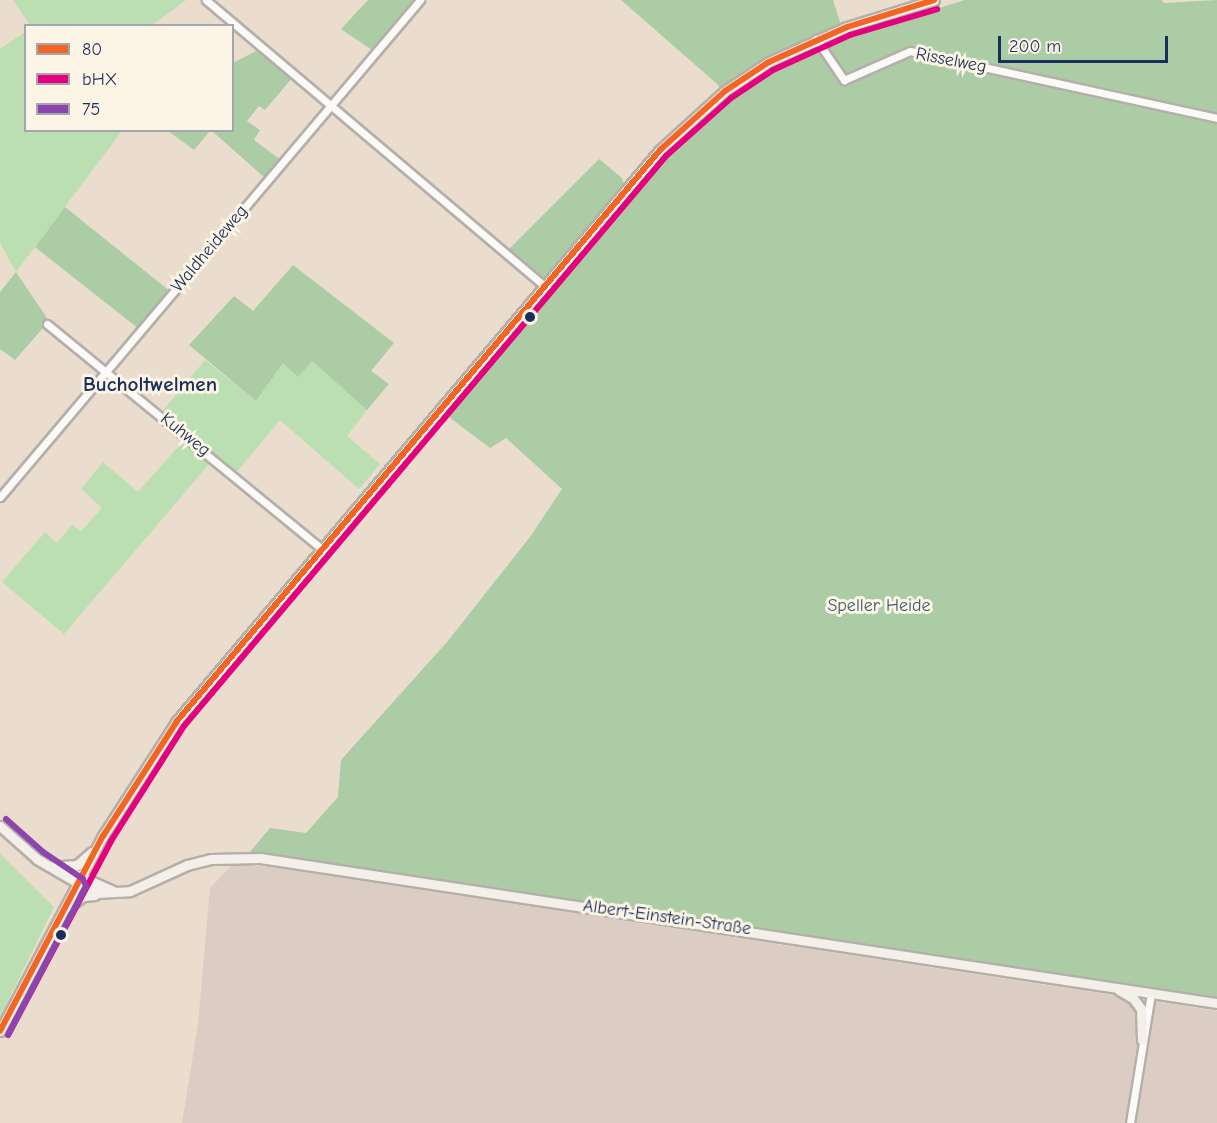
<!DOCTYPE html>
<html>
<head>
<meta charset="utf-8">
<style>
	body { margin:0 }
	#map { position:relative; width:1217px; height:1123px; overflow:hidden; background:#eaddce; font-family:"Comic Neue",sans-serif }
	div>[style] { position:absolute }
	.industrial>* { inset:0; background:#dbcdc4 }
	.green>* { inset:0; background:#bbdfb2 }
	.forest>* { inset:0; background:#abcca5 }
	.roads { filter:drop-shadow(2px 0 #b5afaa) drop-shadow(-2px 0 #b5afaa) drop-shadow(0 2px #b5afaa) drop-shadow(0 -2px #b5afaa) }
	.street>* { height:7px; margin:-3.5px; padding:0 3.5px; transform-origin:3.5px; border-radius:3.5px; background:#fcfaf8 }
	.secondary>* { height:9px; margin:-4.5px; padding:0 4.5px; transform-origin:4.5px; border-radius:4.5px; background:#f4f0e9 }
	.bus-1>* { height:6px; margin:-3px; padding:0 3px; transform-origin:3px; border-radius:3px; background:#f26522 }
	.bus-2>* { height:6px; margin:-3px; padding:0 3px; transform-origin:3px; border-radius:3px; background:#e5007d }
	.bus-3>* { height:6px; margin:-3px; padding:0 3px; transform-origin:3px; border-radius:3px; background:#8e44ad }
	.dots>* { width:16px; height:16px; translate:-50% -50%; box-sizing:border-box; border:3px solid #fcf5e5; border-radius:50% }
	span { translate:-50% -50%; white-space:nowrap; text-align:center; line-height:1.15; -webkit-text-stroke:6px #fcf5e5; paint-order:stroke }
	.street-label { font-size:18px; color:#1b2f5e }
	.park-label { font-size:18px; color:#3a5b6d }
	.quarter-label { font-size:21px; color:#1b2f5e; font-weight:700 }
	.legend { position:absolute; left:24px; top:24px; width:210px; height:108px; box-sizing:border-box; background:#fcf5e5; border:2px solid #a2a6af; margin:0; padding:8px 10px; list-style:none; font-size:18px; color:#1b2f5e }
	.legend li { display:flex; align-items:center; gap:12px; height:30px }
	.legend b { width:30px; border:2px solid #a2a6af }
	.scale { position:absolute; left:998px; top:36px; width:170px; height:27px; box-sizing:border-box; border:3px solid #1b2f5e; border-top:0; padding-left:8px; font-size:18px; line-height:21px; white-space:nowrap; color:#1b2f5e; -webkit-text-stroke:4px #fcf5e5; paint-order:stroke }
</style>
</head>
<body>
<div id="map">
	<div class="industrial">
		<div style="clip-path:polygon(233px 864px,278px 868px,1217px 1011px,1217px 1123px,182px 1123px,198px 1024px,210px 888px)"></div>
	</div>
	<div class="green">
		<div style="clip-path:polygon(13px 0,186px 0,151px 26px,30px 25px)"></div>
		<div style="clip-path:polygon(25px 32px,26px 130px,122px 131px,16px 272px,0 243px,0 49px)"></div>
		<div style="clip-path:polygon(205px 360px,256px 401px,283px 363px,312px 361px,367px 410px,347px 436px,380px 464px,359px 489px,280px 420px,235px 474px,161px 413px)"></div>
		<div style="clip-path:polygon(184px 440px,210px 463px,64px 634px,2px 582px,45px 532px,57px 543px,72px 525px,81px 531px,102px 508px,81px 489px,103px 462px,138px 492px)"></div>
		<div style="clip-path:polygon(0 854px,54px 907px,0 1017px)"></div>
	</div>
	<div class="forest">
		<div style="clip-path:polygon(368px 0,422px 0,378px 54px,341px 29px)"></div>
		<div style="clip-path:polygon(621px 0,833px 0,845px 37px,965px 0,1162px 0,1164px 3px,1217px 0,1217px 997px,249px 853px,270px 828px,306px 833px,338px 797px,341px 760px,447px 642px,530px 537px,562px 489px,506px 438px,490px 448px,446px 415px,552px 286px,509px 249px,599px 159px,622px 178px,628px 199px,684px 139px,729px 99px,716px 83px)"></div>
		<div style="clip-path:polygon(258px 50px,293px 77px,265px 110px,259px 106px,247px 121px,260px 130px,254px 140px,281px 160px,266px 179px,212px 131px,232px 130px,233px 63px)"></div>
		<div style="clip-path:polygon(168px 131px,210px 131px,194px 150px)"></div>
		<div style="clip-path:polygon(65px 207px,171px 292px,139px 329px,35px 247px)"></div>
		<div style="clip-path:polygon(293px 265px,394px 343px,371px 371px,389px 384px,367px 410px,312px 361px,298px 377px,283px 363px,256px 401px,189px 345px,234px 296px,253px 311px)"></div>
		<div style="clip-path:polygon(16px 272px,49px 321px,15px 360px,0 349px,0 292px)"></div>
	</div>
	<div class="roads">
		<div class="street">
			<div style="left:206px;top:0;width:441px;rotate:40.2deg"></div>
			<div style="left:816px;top:39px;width:50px;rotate:55.7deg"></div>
			<div style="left:844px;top:80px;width:72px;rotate:-23.7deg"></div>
			<div style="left:910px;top:51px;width:314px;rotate:12.3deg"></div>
			<div style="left:47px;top:324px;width:354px;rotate:39.3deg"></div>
			<div style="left:0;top:497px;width:651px;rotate:-49.8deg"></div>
			<div style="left:1130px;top:1123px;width:132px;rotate:-80.8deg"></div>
		</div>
		<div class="secondary">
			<div style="left:0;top:826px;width:50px;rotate:41.7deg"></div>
			<div style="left:37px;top:859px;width:67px;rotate:30.4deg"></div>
			<div style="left:95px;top:893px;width:35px;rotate:-3deg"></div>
			<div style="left:130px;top:891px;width:63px;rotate:-24.5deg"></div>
			<div style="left:187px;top:865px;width:25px;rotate:-14deg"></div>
			<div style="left:211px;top:859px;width:49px;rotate:-1.2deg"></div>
			<div style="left:260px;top:858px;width:968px;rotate:8.62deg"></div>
			<div style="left:55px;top:865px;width:64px;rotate:24.1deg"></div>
			<div style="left:62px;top:866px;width:15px;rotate:-4deg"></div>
			<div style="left:77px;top:865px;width:20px;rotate:-41deg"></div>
			<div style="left:68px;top:907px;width:19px;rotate:-36deg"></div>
			<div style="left:83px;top:896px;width:12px;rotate:-5deg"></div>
			<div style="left:1119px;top:990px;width:16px;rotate:30deg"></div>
			<div style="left:1133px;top:998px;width:14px;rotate:54deg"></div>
			<div style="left:1141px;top:1009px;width:31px;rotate:88deg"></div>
			<div style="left:0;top:1031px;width:221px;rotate:-62.2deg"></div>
			<div style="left:103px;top:836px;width:137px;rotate:-57.2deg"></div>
			<div style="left:177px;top:721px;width:748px;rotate:-49.77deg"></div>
			<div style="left:660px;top:150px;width:88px;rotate:-42.2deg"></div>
			<div style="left:725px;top:91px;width:53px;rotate:-33.4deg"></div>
			<div style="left:769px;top:62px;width:85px;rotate:-24.2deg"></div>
			<div style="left:847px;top:27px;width:91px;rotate:-17.2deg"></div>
		</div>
	</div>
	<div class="bus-1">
		<div style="left:0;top:1031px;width:221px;rotate:-62.2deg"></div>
		<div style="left:103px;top:836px;width:137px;rotate:-57.2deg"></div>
		<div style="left:177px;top:721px;width:748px;rotate:-49.77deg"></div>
		<div style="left:660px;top:150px;width:88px;rotate:-42.2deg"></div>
		<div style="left:725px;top:91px;width:53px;rotate:-33.4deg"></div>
		<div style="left:769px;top:62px;width:85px;rotate:-24.2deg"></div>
		<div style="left:847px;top:27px;width:91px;rotate:-17.2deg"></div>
	</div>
	<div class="bus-2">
		<div style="left:8px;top:1035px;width:220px;rotate:-62deg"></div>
		<div style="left:111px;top:841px;width:136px;rotate:-57.6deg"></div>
		<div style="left:184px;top:726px;width:746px;rotate:-49.78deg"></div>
		<div style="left:666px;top:156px;width:87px;rotate:-41.7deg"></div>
		<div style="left:731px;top:98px;width:50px;rotate:-33.7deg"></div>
		<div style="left:773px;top:70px;width:85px;rotate:-24.4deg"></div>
		<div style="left:850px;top:35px;width:91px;rotate:-16.6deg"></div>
	</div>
	<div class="bus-3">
		<div style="left:6px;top:819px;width:50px;rotate:41.7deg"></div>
		<div style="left:43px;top:852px;width:48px;rotate:34deg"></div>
		<div style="left:83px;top:879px;width:8px;rotate:67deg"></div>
		<div style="left:86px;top:886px;width:168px;rotate:117.6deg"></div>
	</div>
	<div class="dots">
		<div style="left:530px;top:317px;background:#1b2f5e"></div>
		<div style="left:61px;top:935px;background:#1b2f5e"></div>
	</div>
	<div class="street-label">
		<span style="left:951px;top:61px;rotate:11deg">Risselweg</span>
		<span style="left:210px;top:249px;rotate:-50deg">Waldheideweg</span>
		<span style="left:185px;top:435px;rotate:39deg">Kuhweg</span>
		<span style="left:667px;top:918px;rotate:8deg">Albert-Einstein-Straße</span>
	</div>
	<div class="park-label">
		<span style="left:879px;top:606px">Speller Heide</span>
	</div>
	<div class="quarter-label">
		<span style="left:150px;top:384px">Bucholtwelmen</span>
	</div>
	<ul class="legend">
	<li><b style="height:8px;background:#f26522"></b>80</li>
	<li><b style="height:8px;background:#e5007d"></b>bHX</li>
	<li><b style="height:8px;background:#8e44ad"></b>75</li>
	</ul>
	<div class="scale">200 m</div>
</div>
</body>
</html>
